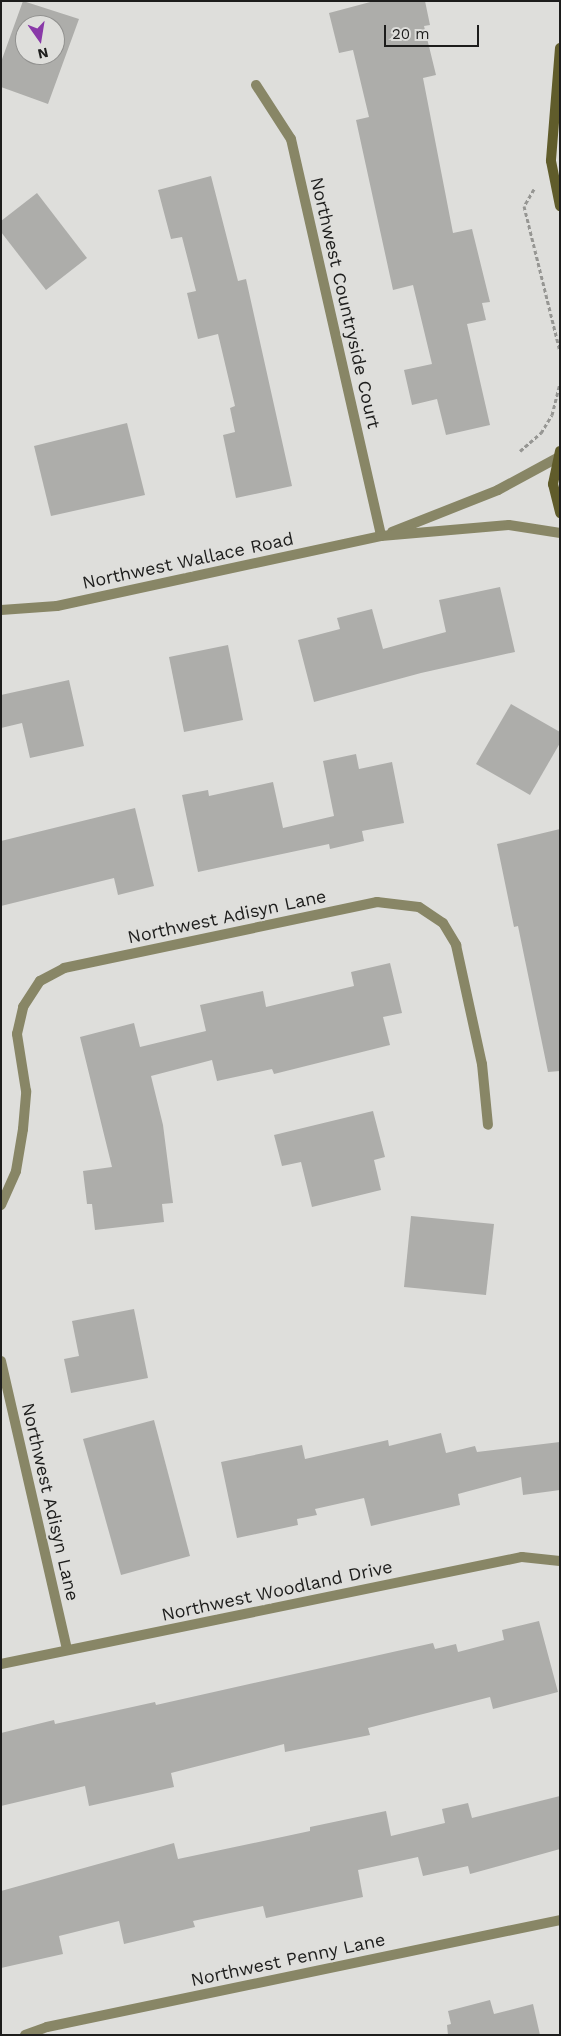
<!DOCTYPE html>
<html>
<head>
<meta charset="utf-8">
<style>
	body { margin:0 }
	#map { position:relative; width:561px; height:2036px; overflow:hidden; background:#dededb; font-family:"Work Sans",sans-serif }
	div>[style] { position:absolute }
	.building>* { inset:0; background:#adadaa }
	.path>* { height:3px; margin-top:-1.5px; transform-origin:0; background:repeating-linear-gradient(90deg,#969693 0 4px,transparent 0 6.5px) }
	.minor>* { height:10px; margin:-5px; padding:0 5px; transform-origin:5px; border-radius:5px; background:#888666 }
	.tertiary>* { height:10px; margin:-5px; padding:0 5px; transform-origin:5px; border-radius:5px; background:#888666 }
	.secondary>* { height:10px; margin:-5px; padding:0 5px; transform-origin:5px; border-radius:5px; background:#605c2b }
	span { translate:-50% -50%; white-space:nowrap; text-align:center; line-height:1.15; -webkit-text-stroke:4px #dededb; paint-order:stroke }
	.street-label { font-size:18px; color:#1d1d1c }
	.frame { position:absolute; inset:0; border:2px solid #1d1d1c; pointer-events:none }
	.north { position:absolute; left:15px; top:15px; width:50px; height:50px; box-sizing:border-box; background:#dededb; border:1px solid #91918f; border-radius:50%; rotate:167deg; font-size:14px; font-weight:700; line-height:20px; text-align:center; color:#1d1d1c }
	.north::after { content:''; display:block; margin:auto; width:18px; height:22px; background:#8939a8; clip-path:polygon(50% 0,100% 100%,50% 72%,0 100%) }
	.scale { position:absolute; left:384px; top:25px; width:95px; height:22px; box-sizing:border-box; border:2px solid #1d1d1c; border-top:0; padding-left:6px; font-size:15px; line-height:18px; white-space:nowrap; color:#1d1d1c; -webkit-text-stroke:4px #dededb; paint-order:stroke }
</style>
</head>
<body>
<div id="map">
	<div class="building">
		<div style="clip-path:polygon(evenodd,23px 1px,79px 19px,48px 104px,1px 87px,1px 62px,23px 1px,25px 25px,55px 25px,55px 55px,25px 55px,25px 25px)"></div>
		<div style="clip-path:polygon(374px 1px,425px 1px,430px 25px,424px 26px,436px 75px,423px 78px,453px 233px,472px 229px,490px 302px,482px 303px,486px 320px,467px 324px,490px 425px,446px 435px,437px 399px,412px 405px,404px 370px,432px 364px,413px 285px,393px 290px,356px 120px,369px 117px,353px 50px,339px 53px,329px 13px)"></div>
		<div style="clip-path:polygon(211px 176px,238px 281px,246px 279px,292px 486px,236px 498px,223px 435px,235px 432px,230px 408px,235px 406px,218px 334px,198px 339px,187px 293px,196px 291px,182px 237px,171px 239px,158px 190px)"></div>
		<div style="clip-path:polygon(37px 193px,87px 258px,46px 290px,1px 232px,1px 221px)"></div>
		<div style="clip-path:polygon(127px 423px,145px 495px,51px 516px,34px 446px)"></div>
		<div style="clip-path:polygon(500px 587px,515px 652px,421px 673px,314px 702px,298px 640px,340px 629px,337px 618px,372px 609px,383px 649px,446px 632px,439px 600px)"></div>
		<div style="clip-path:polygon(228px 645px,243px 720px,184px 732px,169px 657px)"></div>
		<div style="clip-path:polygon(69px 680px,84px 746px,30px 758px,22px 723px,1px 728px,1px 695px)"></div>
		<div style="clip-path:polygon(511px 704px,560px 732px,560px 743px,530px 795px,476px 764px)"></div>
		<div style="clip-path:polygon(356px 754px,359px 769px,392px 762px,404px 823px,362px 831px,364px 841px,330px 849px,329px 844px,198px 872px,182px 795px,208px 790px,209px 796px,273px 782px,283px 828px,334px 816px,323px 761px)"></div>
		<div style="clip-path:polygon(135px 808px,154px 886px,118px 895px,114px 878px,1px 906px,1px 841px)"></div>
		<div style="clip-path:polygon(560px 829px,560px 1071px,548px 1072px,518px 926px,514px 927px,497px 844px)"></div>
		<div style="clip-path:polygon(390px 963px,402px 1013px,383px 1017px,390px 1045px,274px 1074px,272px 1069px,217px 1081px,212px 1060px,151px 1076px,163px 1125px,173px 1203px,162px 1204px,164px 1222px,95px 1230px,92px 1204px,87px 1204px,83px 1171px,112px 1167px,80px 1037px,134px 1023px,140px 1047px,206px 1031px,200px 1005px,263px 991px,266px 1007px,354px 986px,351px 972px)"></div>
		<div style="clip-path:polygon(373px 1111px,385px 1157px,374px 1160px,381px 1190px,312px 1207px,301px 1162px,282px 1166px,274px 1135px)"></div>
		<div style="clip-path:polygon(411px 1216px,494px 1224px,486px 1295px,404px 1287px)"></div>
		<div style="clip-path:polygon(134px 1309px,148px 1378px,71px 1393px,64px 1359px,79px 1356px,72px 1321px)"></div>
		<div style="clip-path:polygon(154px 1420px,190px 1556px,121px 1575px,83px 1439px)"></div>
		<div style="clip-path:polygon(441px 1433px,446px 1453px,475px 1446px,477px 1452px,560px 1442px,560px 1490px,523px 1495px,521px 1477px,458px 1494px,460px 1505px,371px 1526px,364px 1498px,315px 1509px,317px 1515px,297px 1519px,298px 1525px,237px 1538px,221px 1462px,302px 1445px,305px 1459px,388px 1440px,389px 1446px)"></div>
		<div style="clip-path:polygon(539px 1621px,558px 1692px,493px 1709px,490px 1697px,368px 1728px,370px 1735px,285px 1752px,284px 1744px,171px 1773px,174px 1787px,89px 1806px,85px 1786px,1px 1806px,1px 1733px,54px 1720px,55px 1724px,155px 1702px,156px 1705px,433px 1643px,435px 1649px,456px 1644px,458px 1652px,504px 1640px,502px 1630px)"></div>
		<div style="clip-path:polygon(560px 1796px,560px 1849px,470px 1874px,468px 1866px,423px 1876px,418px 1857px,358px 1870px,363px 1897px,266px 1918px,263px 1906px,193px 1921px,195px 1927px,124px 1944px,119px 1921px,59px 1936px,63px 1954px,1px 1968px,1px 1891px,174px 1843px,178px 1859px,310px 1831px,310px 1827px,386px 1811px,391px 1836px,445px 1823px,442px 1809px,468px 1803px,472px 1818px)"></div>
		<div style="clip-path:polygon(490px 2000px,494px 2014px,533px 2004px,540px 2035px,448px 2035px,447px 2025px,451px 2024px,448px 2011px)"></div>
	</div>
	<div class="path">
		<div style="left:534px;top:189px;width:20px;rotate:120deg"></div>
		<div style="left:524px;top:206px;width:149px;rotate:76.1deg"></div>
		<div style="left:520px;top:451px;width:28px;rotate:-41deg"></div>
		<div style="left:541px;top:433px;width:21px;rotate:-59deg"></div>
		<div style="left:552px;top:415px;width:32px;rotate:-76deg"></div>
	</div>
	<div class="minor">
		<div style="left:256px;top:85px;width:64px;rotate:57.1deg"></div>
		<div style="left:291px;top:139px;width:407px;rotate:77.2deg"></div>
		<div style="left:1px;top:1205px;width:37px;rotate:-66deg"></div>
		<div style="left:16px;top:1171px;width:43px;rotate:-80.5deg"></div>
		<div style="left:23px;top:1129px;width:38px;rotate:-85deg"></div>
		<div style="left:26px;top:1091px;width:58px;rotate:-99deg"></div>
		<div style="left:17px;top:1034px;width:28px;rotate:-77deg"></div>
		<div style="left:23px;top:1007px;width:31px;rotate:-57deg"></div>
		<div style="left:40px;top:981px;width:27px;rotate:-28deg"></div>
		<div style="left:64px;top:968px;width:320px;rotate:-11.9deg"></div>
		<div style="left:377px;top:902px;width:42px;rotate:6.8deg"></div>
		<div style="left:419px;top:907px;width:29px;rotate:34deg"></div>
		<div style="left:443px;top:923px;width:26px;rotate:59deg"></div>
		<div style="left:456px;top:945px;width:122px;rotate:77.7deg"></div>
		<div style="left:482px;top:1064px;width:61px;rotate:84.4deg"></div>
		<div style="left:1px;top:1361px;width:296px;rotate:77.1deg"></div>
		<div style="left:1px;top:1664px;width:532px;rotate:-11.61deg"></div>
		<div style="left:522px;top:1557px;width:38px;rotate:6deg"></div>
		<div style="left:25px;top:2035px;width:23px;rotate:-20deg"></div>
		<div style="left:47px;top:2027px;width:524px;rotate:-11.78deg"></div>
	</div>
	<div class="tertiary">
		<div style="left:392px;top:532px;width:114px;rotate:-21.6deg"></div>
		<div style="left:498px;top:490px;width:67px;rotate:-28.5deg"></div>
		<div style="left:1px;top:610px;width:56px;rotate:-4.1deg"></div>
		<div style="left:57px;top:606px;width:331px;rotate:-12.2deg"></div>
		<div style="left:381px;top:536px;width:128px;rotate:-4.9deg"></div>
		<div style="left:509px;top:525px;width:52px;rotate:8.9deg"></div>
	</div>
	<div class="secondary">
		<div style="left:560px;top:48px;width:113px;rotate:94.6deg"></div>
		<div style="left:551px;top:161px;width:46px;rotate:78.7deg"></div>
		<div style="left:560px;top:451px;width:34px;rotate:102deg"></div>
		<div style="left:553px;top:484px;width:30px;rotate:76deg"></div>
	</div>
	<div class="street-label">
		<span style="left:345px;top:303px;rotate:77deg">Northwest Countryside Court</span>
		<span style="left:188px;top:561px;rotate:-12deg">Northwest Wallace Road</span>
		<span style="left:227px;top:917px;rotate:-12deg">Northwest Adisyn Lane</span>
		<span style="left:50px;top:1502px;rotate:77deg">Northwest Adisyn Lane</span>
		<span style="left:277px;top:1591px;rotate:-12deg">Northwest Woodland Drive</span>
		<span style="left:288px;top:1960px;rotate:-12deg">Northwest Penny Lane</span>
	</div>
	<div class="frame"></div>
	<div class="north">N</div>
	<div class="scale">20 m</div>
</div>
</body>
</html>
